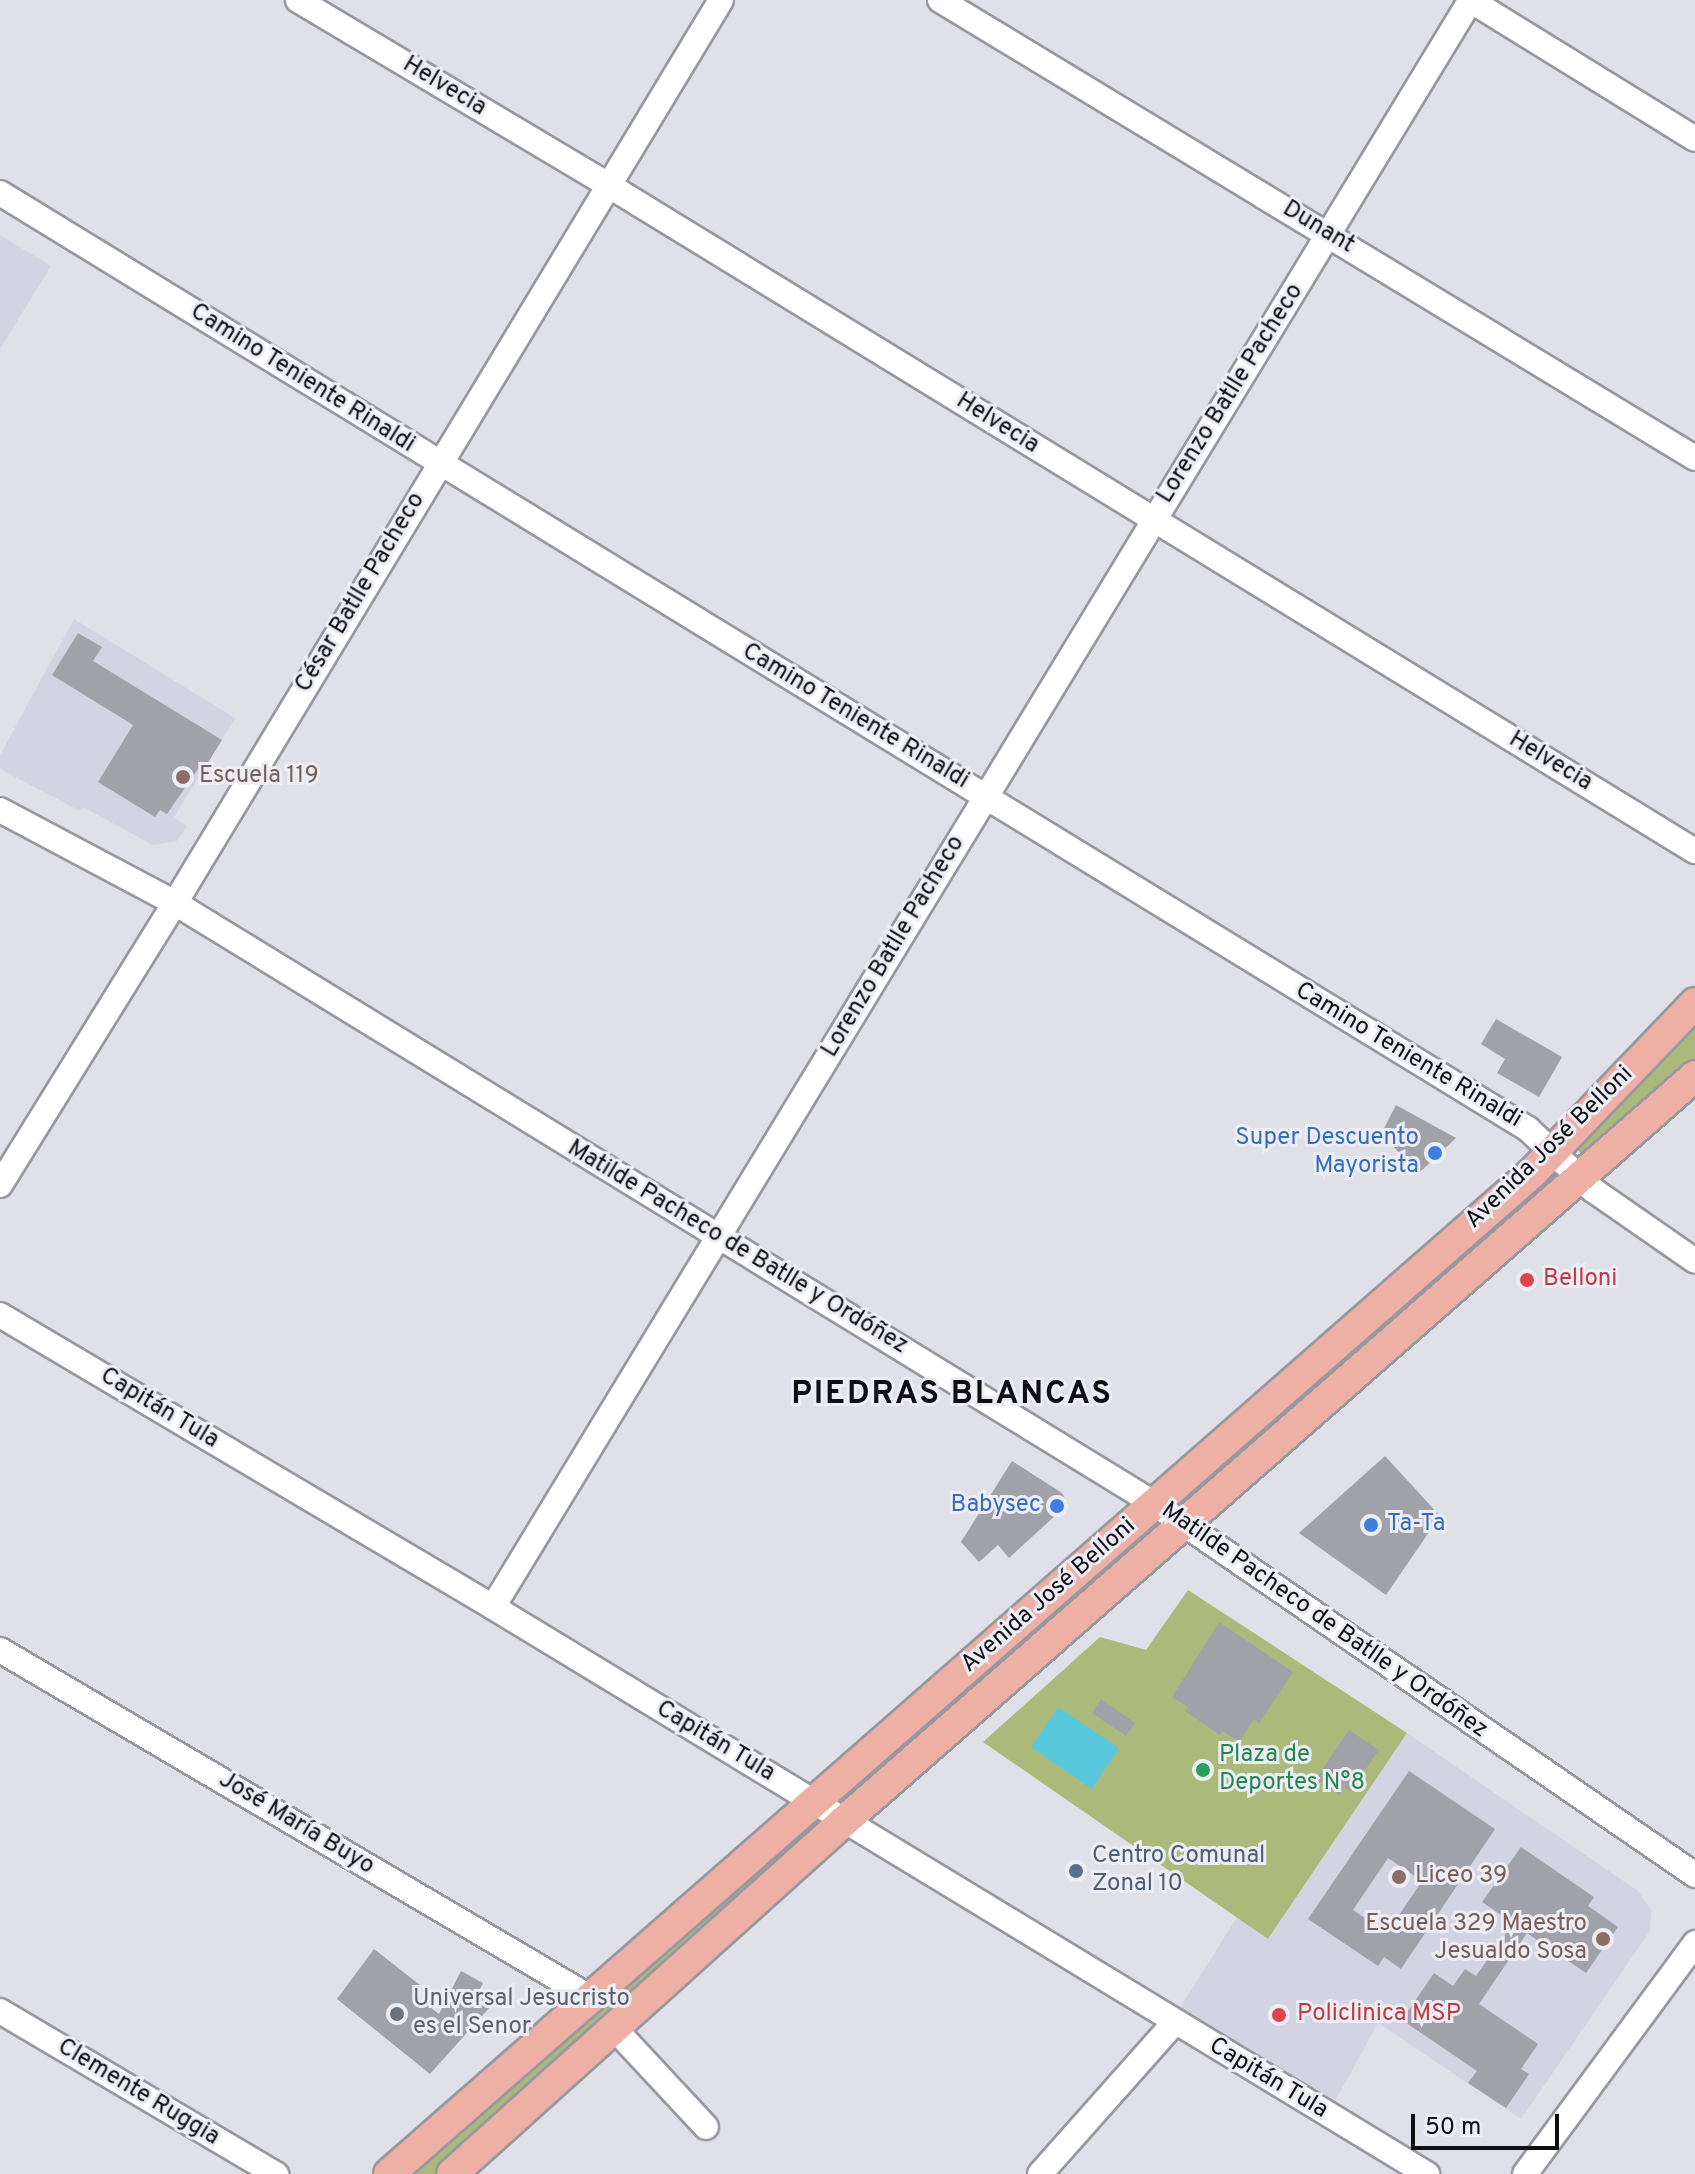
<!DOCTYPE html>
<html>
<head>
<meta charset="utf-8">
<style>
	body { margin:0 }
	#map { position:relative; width:1695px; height:2174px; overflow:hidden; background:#dfe0e8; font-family:Overpass,sans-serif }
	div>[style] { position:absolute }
	.built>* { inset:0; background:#d2d4e3 }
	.green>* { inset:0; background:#abba7b }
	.water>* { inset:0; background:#59c8dc }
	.building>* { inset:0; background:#a0a1a9 }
	.roads { filter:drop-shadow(2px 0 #9798a0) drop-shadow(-2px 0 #9798a0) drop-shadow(0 2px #9798a0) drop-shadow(0 -2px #9798a0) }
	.minor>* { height:24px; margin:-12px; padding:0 12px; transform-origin:12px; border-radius:12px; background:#fff }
	.major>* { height:30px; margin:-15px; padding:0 15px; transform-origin:15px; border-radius:15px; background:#eeb0a5 }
	.dots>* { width:22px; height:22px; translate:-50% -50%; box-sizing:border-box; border:4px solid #ecedf5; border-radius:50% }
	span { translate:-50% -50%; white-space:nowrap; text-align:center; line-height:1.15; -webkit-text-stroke:6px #ecedf5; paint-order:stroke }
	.street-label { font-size:24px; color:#0f0f12 }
	.education-label { font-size:24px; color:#785e54 }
	.left { translate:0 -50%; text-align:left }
	.right { translate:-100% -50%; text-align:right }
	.shop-label { font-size:24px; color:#366cbe }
	.health-label { font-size:24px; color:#be3a42 }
	.leisure-label { font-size:24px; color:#27864d }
	.service-label { font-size:24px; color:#4e5e75 }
	.worship-label { font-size:24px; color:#5b616d }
	.district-label { font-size:32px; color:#0f0f12; font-weight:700; letter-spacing:2px }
	.scale { position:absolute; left:1411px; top:2114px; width:148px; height:36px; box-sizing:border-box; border:4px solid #0f0f12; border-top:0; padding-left:10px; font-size:24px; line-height:28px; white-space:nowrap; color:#0f0f12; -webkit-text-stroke:6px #ecedf5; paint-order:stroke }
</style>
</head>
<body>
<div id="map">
	<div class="built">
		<div style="clip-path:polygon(0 235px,51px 266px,0 349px)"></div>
		<div style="clip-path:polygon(74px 619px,235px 718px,174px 817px,187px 826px,177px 841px,153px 845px,83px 807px,80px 811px,0 769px,0 755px)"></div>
		<div style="clip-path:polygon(1407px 1733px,1638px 1891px,1651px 1910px,1650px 1931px,1521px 2119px,1378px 2023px,1334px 2103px,1180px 2008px,1237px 1917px,1269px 1938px)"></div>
	</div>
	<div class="green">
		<div style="clip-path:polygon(1695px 1014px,1695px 1061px,1586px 1160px,1570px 1140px)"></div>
		<div style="clip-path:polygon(1534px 1189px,1539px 1194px,1188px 1505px,1184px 1503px,1182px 1495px)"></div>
		<div style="clip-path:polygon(1155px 1522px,1161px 1528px,844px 1813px,830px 1796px)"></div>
		<div style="clip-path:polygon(1188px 1590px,1407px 1733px,1268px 1939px,983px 1742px,1100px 1637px,1146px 1650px)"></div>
		<div style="clip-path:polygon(806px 1819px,819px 1831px,440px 2174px,401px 2174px)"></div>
	</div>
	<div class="water">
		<div style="clip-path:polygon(1058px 1707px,1119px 1748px,1092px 1789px,1031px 1747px)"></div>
	</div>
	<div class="building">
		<div style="clip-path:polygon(78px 633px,102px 647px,93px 661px,222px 740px,204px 769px,200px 766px,167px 814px,160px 810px,155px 817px,98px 782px,133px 725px,52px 675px)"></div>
		<div style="clip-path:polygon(1496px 1019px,1562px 1057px,1539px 1097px,1497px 1073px,1505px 1059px,1481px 1044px)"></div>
		<div style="clip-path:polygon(1396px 1105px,1456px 1138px,1419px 1173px,1381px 1134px)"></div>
		<div style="clip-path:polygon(1385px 1456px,1440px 1516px,1386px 1595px,1299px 1533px)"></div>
		<div style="clip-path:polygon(1012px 1461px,1062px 1493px,1068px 1504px,1009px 1558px,998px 1545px,979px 1562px,961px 1542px)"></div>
		<div style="clip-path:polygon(1219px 1622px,1293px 1672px,1259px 1723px,1254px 1719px,1239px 1742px,1222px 1731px,1220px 1735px,1185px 1711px,1188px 1707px,1172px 1697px)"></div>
		<div style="clip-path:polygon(1101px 1699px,1135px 1723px,1126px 1736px,1092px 1713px)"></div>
		<div style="clip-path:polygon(1349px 1730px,1379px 1750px,1351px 1791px,1344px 1787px,1339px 1795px,1316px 1779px)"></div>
		<div style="clip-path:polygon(evenodd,1409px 1771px,1495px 1829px,1401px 1969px,1384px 1957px,1378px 1966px,1308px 1919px,1409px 1771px,1388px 1858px,1422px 1881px,1387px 1933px,1353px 1910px,1388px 1858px)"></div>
		<div style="clip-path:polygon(1521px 1847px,1594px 1897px,1588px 1906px,1618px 1927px,1586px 1973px,1527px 1933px,1479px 2004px,1538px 2044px,1521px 2069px,1529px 2074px,1506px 2108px,1468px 2083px,1477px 2071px,1402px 2020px,1434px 1973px,1453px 1986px,1465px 1969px,1476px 1976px,1513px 1923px,1482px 1902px)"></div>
		<div style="clip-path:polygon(374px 1949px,420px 1985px,413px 1994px,439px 2014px,461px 1971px,483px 1983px,480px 1989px,498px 1998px,430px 2074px,337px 1999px)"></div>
	</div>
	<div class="roads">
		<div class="minor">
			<div style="left:298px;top:0;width:361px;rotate:30.8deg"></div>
			<div style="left:608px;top:185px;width:1275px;rotate:31.5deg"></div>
			<div style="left:940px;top:0;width:883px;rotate:31.24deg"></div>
			<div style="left:1470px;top:0;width:264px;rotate:31.7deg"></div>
			<div style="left:0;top:193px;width:1792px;rotate:31.49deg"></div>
			<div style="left:1528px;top:1129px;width:89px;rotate:43.2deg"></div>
			<div style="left:1593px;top:1190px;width:124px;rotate:34.8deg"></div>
			<div style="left:0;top:810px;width:198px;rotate:28deg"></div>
			<div style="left:175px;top:903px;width:1150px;rotate:31.52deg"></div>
			<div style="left:1155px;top:1504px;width:655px;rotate:34.49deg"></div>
			<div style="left:0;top:1185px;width:332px;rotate:-58.2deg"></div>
			<div style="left:175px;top:903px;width:1055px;rotate:-58.84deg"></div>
			<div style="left:0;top:1315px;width:573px;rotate:30.64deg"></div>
			<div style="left:493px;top:1607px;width:1093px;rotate:31.26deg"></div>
			<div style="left:493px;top:1607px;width:1881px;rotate:-58.68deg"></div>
			<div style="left:0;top:1650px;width:688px;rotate:30.48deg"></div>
			<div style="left:0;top:2011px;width:321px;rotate:30.6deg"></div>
			<div style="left:614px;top:2028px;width:135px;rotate:47.1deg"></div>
			<div style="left:1040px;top:2174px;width:202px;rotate:-48.4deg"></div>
			<div style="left:1525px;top:2174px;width:287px;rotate:-53.6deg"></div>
		</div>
		<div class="major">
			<div style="left:389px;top:2174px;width:1521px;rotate:-41.21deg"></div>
			<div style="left:1533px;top:1172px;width:234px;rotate:-46.2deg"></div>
			<div style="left:452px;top:2174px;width:526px;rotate:-42deg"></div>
			<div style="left:843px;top:1822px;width:1132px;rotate:-41.2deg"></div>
		</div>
	</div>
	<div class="dots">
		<div style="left:183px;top:777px;background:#8d6e63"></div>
		<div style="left:1435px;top:1153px;background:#3f7fe0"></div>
		<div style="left:1527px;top:1280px;background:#e0444e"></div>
		<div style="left:1057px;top:1506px;background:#3f7fe0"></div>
		<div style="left:1371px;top:1525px;background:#3f7fe0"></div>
		<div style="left:1203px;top:1770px;background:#2e9e5b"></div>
		<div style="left:1076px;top:1871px;background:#5c6f8a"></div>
		<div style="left:1399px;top:1877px;background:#8d6e63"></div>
		<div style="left:1603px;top:1939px;background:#8d6e63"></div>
		<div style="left:397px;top:2014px;background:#6b7280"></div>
		<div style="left:1279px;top:2015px;background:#e0444e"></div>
	</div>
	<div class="street-label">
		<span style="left:444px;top:87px;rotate:31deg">Helvecia</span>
		<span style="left:1318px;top:228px;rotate:31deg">Dunant</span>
		<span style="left:302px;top:379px;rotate:32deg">Camino Teniente Rinaldi</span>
		<span style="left:1231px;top:394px;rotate:-58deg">Lorenzo Batlle Pacheco</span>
		<span style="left:997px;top:424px;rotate:32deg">Helvecia</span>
		<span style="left:361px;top:593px;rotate:-59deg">César Batlle Pacheco</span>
		<span style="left:855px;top:717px;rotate:31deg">Camino Teniente Rinaldi</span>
		<span style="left:1550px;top:762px;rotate:31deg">Helvecia</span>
		<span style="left:894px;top:947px;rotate:-59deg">Lorenzo Batlle Pacheco</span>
		<span style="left:1408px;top:1056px;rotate:31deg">Camino Teniente Rinaldi</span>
		<span style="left:1550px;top:1148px;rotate:-44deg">Avenida José Belloni</span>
		<span style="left:737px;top:1248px;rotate:31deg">Matilde Pacheco de Batlle y Ordóñez</span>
		<span style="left:159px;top:1409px;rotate:31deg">Capitán Tula</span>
		<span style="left:1049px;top:1596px;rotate:-41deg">Avenida José Belloni</span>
		<span style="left:1324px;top:1621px;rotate:35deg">Matilde Pacheco de Batlle y Ordóñez</span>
		<span style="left:715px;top:1742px;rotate:31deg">Capitán Tula</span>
		<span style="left:296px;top:1824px;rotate:31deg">José María Buyo</span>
		<span style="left:1268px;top:2079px;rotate:31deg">Capitán Tula</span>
		<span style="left:138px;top:2093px;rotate:31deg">Clemente Ruggia</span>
	</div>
	<div class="education-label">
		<span class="left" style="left:199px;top:777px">Escuela 119</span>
		<span class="left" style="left:1415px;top:1877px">Liceo 39</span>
		<span class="right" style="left:1587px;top:1939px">Escuela 329 Maestro<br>Jesualdo Sosa</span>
	</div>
	<div class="shop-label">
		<span class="right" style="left:1419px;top:1153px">Super Descuento<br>Mayorista</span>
		<span class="right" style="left:1041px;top:1506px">Babysec</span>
		<span class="left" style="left:1387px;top:1525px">Ta-Ta</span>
	</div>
	<div class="health-label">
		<span class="left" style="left:1543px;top:1280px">Belloni</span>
		<span class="left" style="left:1297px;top:2015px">Policlinica MSP</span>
	</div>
	<div class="leisure-label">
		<span class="left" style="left:1219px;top:1770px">Plaza de<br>Deportes N°8</span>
	</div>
	<div class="service-label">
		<span class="left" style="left:1092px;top:1871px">Centro Comunal<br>Zonal 10</span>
	</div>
	<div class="worship-label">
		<span class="left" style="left:413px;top:2014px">Universal Jesucristo<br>es el Senor</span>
	</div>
	<div class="district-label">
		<span style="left:952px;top:1395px">PIEDRAS BLANCAS</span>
	</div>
	<div class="scale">50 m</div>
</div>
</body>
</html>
